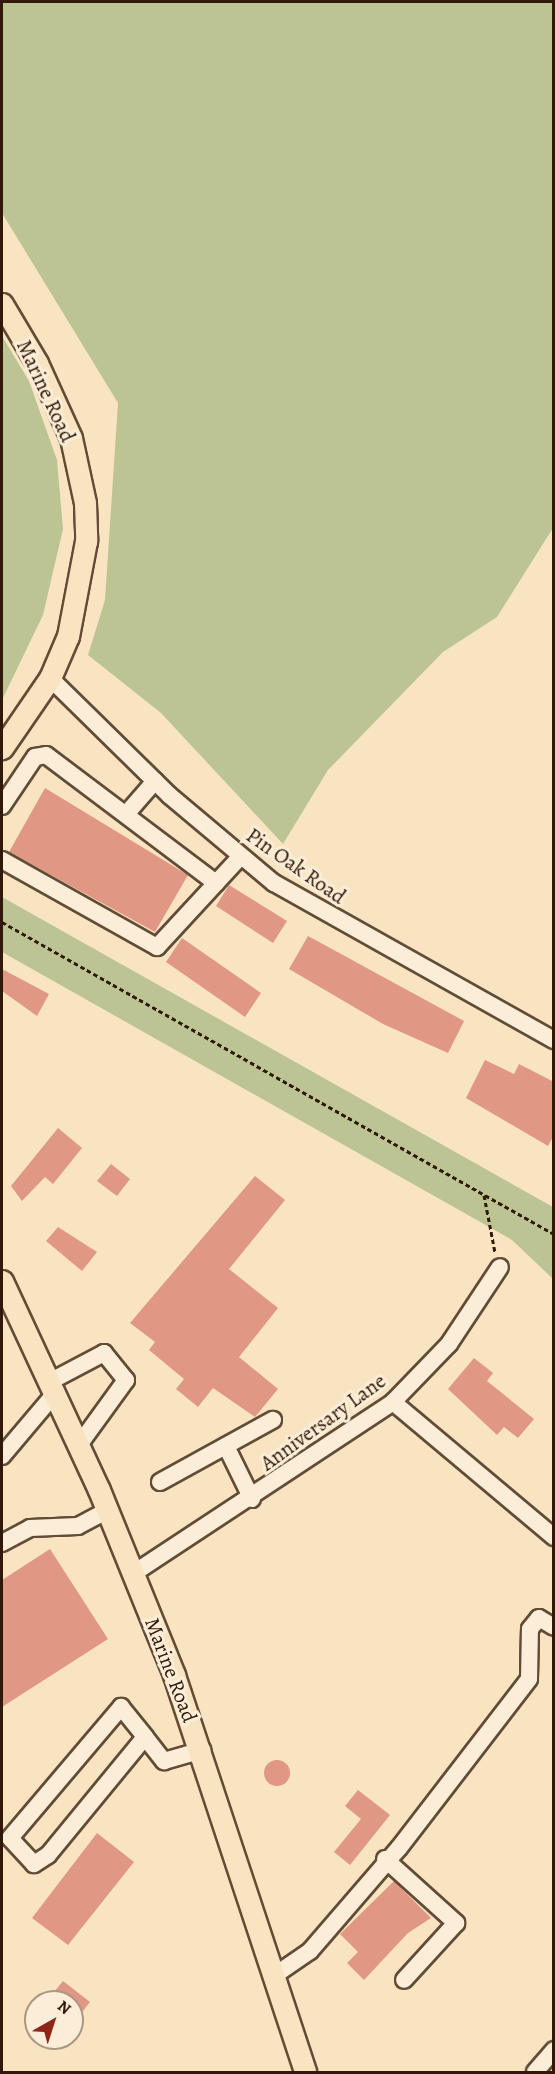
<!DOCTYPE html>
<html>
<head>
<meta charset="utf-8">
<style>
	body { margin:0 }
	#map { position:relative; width:555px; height:2074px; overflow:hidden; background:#f9e4c2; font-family:Alegreya,serif }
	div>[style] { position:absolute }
	.green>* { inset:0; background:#bcc494 }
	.building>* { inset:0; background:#e09783 }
	.round { border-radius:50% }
	.path>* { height:3px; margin-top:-1.5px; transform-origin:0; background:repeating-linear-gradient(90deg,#301908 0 4.5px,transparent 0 7.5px) }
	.roads { filter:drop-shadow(2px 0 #624c36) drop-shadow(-2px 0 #624c36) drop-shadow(0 2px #624c36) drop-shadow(0 -2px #624c36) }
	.minor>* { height:16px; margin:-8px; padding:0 8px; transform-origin:8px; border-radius:8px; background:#fbedd7 }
	.major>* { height:21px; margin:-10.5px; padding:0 10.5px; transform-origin:10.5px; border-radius:10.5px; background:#f9e4c2 }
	span { translate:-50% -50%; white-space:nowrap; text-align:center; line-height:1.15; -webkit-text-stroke:6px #fbedd7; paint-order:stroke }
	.street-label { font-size:21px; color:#301908 }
	.frame { position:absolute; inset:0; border:3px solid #301908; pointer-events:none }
	.north { position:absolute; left:24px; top:1990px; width:60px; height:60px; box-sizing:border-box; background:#fbedd7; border:2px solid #aa9884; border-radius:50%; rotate:39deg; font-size:16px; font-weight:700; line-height:24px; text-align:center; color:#301908 }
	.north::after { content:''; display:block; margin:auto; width:21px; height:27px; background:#8f2418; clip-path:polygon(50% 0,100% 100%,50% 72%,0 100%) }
</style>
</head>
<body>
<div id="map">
	<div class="green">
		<div style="clip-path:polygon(2px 2px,553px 2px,553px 528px,497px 617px,443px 652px,328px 770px,283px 844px,161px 713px,88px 655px,105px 600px,118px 403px,2px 213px)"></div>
		<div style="clip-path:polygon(2px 336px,29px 381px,57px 460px,63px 529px,43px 615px,2px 700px)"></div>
		<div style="clip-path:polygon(2px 897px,553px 1207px,553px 1279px,512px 1240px,2px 952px)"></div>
	</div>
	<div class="building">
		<div style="clip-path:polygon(45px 788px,188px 875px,155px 932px,9px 852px)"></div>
		<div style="clip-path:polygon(229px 885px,287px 921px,273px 943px,216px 906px)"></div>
		<div style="clip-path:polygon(308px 936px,464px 1021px,448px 1053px,383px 1024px,289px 969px)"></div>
		<div style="clip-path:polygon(182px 938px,261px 993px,245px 1017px,166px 962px)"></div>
		<div style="clip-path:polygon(2px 969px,49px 994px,37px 1016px,2px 991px)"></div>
		<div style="clip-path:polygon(485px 1060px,514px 1074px,519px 1064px,554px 1082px,554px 1135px,548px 1146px,466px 1098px)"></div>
		<div style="clip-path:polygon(58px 1128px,82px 1148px,53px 1184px,45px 1177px,22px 1201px,11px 1186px)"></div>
		<div style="clip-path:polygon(111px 1164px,130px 1179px,117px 1196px,97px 1181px)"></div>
		<div style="clip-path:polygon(255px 1176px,285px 1200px,229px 1269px,278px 1308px,239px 1357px,278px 1389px,255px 1417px,213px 1388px,198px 1407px,176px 1389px,184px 1379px,149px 1350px,155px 1342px,130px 1323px)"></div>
		<div style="clip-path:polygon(58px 1227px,97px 1252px,82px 1271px,46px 1241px)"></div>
		<div style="clip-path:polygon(474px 1358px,493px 1373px,487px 1381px,534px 1419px,518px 1438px,504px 1427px,497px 1435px,448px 1389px)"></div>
		<div style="clip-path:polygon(50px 1549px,108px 1639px,2px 1707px,2px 1580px)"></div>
		<div class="round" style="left:264px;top:1760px;width:26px;height:26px"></div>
		<div style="clip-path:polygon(358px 1790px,390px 1815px,350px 1865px,334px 1852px,361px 1819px,345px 1806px)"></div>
		<div style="clip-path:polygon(97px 1833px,134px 1862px,68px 1945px,32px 1918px)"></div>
		<div style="clip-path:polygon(394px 1881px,431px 1918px,408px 1933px,364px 1980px,347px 1963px,358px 1952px,340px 1934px)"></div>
		<div style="clip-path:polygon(63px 1981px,90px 2002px,72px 2025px,72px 2002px,46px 2002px)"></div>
	</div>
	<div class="path">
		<div style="left:2px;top:922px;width:634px;rotate:29.48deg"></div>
		<div style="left:484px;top:1195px;width:58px;rotate:79.1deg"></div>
	</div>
	<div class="roads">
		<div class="minor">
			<div style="left:50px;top:678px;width:167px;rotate:44.5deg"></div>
			<div style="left:169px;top:795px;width:137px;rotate:40deg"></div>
			<div style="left:274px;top:883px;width:321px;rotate:29.3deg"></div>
			<div style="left:2px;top:806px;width:59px;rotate:-56deg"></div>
			<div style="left:35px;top:757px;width:11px;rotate:-10deg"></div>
			<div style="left:46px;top:755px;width:213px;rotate:37deg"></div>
			<div style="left:128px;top:812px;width:41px;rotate:-48.9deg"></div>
			<div style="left:2px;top:860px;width:178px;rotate:29.3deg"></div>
			<div style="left:157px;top:947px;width:122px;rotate:-47.3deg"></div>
			<div style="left:51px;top:1381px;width:60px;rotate:-27.8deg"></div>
			<div style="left:104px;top:1353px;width:35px;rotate:51deg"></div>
			<div style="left:126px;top:1380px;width:80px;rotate:125.9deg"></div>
			<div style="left:393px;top:1402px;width:210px;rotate:40deg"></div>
			<div style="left:226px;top:1446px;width:59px;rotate:63.9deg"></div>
			<div style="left:2px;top:1456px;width:84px;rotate:-49.8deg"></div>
			<div style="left:160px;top:1482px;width:129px;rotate:-28.8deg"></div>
			<div style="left:2px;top:1543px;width:32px;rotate:-28deg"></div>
			<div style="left:30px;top:1528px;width:48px;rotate:-2.4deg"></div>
			<div style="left:78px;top:1526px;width:34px;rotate:-28deg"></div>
			<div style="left:134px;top:1573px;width:310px;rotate:-33.4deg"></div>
			<div style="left:393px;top:1402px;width:81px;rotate:-46deg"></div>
			<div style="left:449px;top:1344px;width:92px;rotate:-56.5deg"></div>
			<div style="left:145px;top:1737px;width:153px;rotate:129.4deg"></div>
			<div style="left:48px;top:1855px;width:17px;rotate:147deg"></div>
			<div style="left:34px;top:1864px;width:35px;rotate:-133deg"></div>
			<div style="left:10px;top:1838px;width:172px;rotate:-49.7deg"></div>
			<div style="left:121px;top:1707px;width:38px;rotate:51deg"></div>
			<div style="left:145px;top:1737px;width:31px;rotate:52deg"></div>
			<div style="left:164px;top:1761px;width:40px;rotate:-16deg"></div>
			<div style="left:385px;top:1859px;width:96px;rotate:42deg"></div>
			<div style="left:456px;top:1923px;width:77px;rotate:132.4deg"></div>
			<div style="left:275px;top:1975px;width:42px;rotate:-34.4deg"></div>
			<div style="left:310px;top:1951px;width:136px;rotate:-49.2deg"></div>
			<div style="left:399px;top:1848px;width:213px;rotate:-52.4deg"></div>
			<div style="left:529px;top:1679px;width:50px;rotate:-88.9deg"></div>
			<div style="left:530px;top:1629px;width:14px;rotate:-51deg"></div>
			<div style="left:539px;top:1618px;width:17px;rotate:31deg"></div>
			<div style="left:535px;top:2072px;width:29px;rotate:-49deg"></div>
		</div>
		<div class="major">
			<div style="left:2px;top:304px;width:69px;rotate:59.3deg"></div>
			<div style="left:37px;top:363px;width:82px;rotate:65.6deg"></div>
			<div style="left:71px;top:438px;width:66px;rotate:77.8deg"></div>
			<div style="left:85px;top:503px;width:38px;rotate:88deg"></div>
			<div style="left:86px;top:541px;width:97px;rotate:100.7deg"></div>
			<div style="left:68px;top:636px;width:46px;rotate:113.2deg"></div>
			<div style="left:50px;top:678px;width:85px;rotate:124.4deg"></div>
			<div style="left:2px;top:1281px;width:230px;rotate:65.1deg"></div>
			<div style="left:99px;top:1490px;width:200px;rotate:67.9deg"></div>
			<div style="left:174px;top:1675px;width:418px;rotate:71.7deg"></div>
		</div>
	</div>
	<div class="street-label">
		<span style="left:46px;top:391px;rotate:65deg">Marine Road</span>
		<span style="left:296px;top:866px;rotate:35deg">Pin Oak Road</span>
		<span style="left:323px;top:1422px;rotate:-36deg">Anniversary Lane</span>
		<span style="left:171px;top:1670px;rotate:69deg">Marine Road</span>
	</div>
	<div class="frame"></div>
	<div class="north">N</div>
</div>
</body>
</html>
